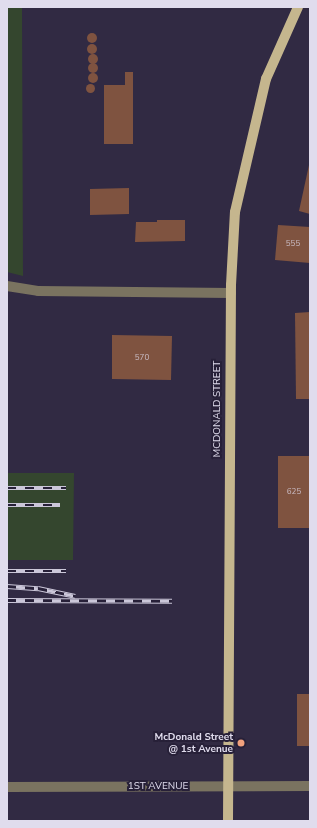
<!DOCTYPE html>
<html>
<head>
<meta charset="utf-8">
<style>
	body { margin:0 }
	#map { position:relative; width:317px; height:828px; overflow:hidden; background:#312a43; font-family:"Nunito Sans",sans-serif }
	div>[style] { position:absolute }
	.green>* { inset:0; background:#34462e }
	.building>* { inset:0; background:#7f5340 }
	.round { border-radius:50% }
	.minor>* { height:10px; margin:-5px; padding:0 5px; transform-origin:5px; border-radius:5px; background:#7a7360 }
	.major>* { height:10px; margin:-5px; padding:0 5px; transform-origin:5px; border-radius:5px; background:#c5b68e }
	.rail>* { height:4.5px; margin-top:-2.25px; transform-origin:0; background:repeating-linear-gradient(90deg,#272038 0 9px,#cbc7d9 0 18px); box-sizing:border-box; border-block:1px solid #cbc7d9 }
	.dots>* { width:11px; height:11px; translate:-50% -50%; box-sizing:border-box; border:2px solid #272038; border-radius:50% }
	span { translate:-50% -50%; white-space:nowrap; text-align:center; line-height:1.15; -webkit-text-stroke:4px #272038; paint-order:stroke }
	.number-label { font-size:8px; color:#c8bac2 }
	.number-label span { -webkit-text-stroke-width:0 }
	.street-label { font-size:10px; color:#e0dced }
	.poi-label { font-size:10px; color:#e0dced; font-weight:700 }
	.right { translate:-100% -50%; text-align:right }
	.frame { position:absolute; inset:0; border:8px solid #e0dced; pointer-events:none }
</style>
</head>
<body>
<div id="map">
	<div class="green">
		<div style="clip-path:polygon(7px 7px,22px 7px,23px 276px,7px 272px)"></div>
		<div style="clip-path:polygon(7px 473px,74px 473px,73px 560px,7px 560px)"></div>
	</div>
	<div class="building">
		<div class="round" style="left:87px;top:33px;width:10px;height:10px"></div>
		<div class="round" style="left:87px;top:44px;width:10px;height:10px"></div>
		<div class="round" style="left:88px;top:54px;width:10px;height:10px"></div>
		<div class="round" style="left:88px;top:63px;width:10px;height:10px"></div>
		<div style="clip-path:polygon(125px 72px,133px 72px,133px 144px,104px 144px,104px 85px,125px 85px)"></div>
		<div class="round" style="left:88px;top:73px;width:10px;height:10px"></div>
		<div class="round" style="left:85.5px;top:83.5px;width:9px;height:9px"></div>
		<div style="clip-path:polygon(309px 165px,310px 165px,310px 214px,299px 211px)"></div>
		<div style="clip-path:polygon(129px 188px,129px 214px,90px 215px,90px 189px)"></div>
		<div style="clip-path:polygon(157px 220px,185px 220px,185px 241px,135px 242px,136px 222px,157px 222px)"></div>
		<div style="clip-path:polygon(278px 225px,310px 227px,310px 263px,275px 260px)"></div>
		<div style="clip-path:polygon(310px 312px,310px 399px,296px 399px,295px 313px)"></div>
		<div style="clip-path:polygon(112px 335px,172px 336px,171px 380px,112px 379px)"></div>
		<div style="clip-path:polygon(278px 456px,310px 456px,310px 528px,278px 528px)"></div>
		<div style="clip-path:polygon(297px 694px,310px 694px,310px 746px,297px 746px)"></div>
	</div>
	<div class="minor">
		<div style="left:7px;top:286px;width:31px;rotate:9deg"></div>
		<div style="left:38px;top:291px;width:193px;rotate:0.6deg"></div>
		<div style="left:7px;top:787px;width:303px;rotate:-0.2deg"></div>
	</div>
	<div class="major">
		<div style="left:228px;top:821px;width:536px;rotate:-89.68deg"></div>
		<div style="left:231px;top:285px;width:73px;rotate:-86.9deg"></div>
		<div style="left:235px;top:212px;width:137px;rotate:-76.9deg"></div>
		<div style="left:266px;top:79px;width:79px;rotate:-66deg"></div>
	</div>
	<div class="rail">
		<div style="left:7px;top:488px;width:59px"></div>
		<div style="left:7px;top:505px;width:53px"></div>
		<div style="left:7px;top:571px;width:59px"></div>
		<div style="left:7px;top:586px;width:31px;rotate:4deg"></div>
		<div style="left:38px;top:588px;width:38px;rotate:12deg"></div>
		<div style="left:7px;top:600px;width:165px;rotate:0.3deg"></div>
	</div>
	<div class="dots">
		<div style="left:241px;top:743px;background:#f1a17d"></div>
	</div>
	<div class="number-label">
		<span style="left:293px;top:244px">555</span>
		<span style="left:142px;top:358px">570</span>
		<span style="left:294px;top:492px">625</span>
	</div>
	<div class="street-label">
		<span style="left:218px;top:409px;rotate:-90deg">MCDONALD STREET</span>
		<span style="left:158px;top:787px">1ST AVENUE</span>
	</div>
	<div class="poi-label">
		<span class="right" style="left:233px;top:743px">McDonald Street<br>@ 1st Avenue</span>
	</div>
	<div class="frame"></div>
</div>
</body>
</html>
